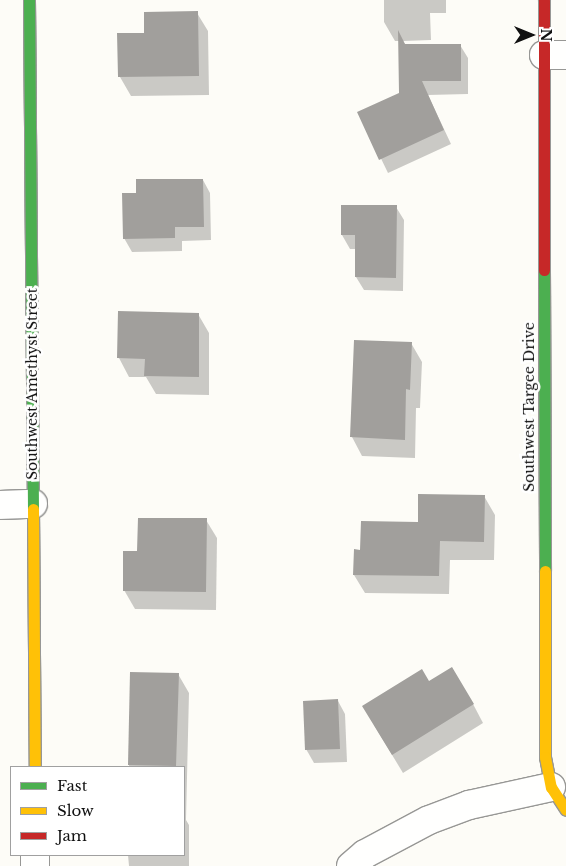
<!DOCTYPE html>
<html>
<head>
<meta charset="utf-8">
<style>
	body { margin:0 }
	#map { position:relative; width:566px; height:866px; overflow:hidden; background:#fdfcf7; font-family:"Libre Baskerville",serif }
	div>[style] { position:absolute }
	.shadow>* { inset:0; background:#0003 }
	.building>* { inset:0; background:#a19f9c }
	.roads { filter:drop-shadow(1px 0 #979795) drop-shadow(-1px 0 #979795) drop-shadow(0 1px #979795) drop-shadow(0 -1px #979795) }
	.street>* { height:28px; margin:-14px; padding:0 14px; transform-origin:14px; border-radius:14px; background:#fffffe }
	.fast>* { height:11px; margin:-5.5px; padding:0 5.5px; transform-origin:5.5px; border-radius:5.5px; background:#4caf50 }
	.slow>* { height:11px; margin:-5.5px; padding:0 5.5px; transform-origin:5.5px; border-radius:5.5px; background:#ffc107 }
	.jam>* { height:11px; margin:-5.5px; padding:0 5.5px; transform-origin:5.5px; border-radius:5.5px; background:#c62828 }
	span { translate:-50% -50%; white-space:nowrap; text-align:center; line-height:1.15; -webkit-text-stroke:5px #fff; paint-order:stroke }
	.street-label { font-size:14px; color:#111 }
	.legend { position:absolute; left:10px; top:766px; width:175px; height:90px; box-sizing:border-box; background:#fff; border:1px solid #a0a0a0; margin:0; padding:6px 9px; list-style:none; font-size:15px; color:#111 }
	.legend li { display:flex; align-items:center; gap:10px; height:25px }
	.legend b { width:25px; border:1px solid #a0a0a0 }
	.north { position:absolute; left:506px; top:10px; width:50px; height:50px; -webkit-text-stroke:4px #fff; paint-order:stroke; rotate:90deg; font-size:14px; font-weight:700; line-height:20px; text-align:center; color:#111 }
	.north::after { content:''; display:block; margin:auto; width:18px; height:22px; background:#111; clip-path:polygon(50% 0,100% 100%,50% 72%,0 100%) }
</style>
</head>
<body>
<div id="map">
	<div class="shadow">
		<div style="clip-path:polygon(384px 0,446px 0,446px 13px,430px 13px,431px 40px,403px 41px,406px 46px,460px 45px,468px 58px,468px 94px,428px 95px,451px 144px,388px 173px,359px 113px,400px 94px,400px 41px,395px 41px,384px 22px)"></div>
		<div style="clip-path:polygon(197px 13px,208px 31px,209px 95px,131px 96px,120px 77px,119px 35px,146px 34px)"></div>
		<div style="clip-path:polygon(203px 180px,210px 193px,211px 240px,182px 241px,182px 251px,132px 252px,124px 238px,138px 194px)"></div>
		<div style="clip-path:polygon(396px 207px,404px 220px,403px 291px,364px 290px,356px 277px,356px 249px,350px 249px,342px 235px)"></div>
		<div style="clip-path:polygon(198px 314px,209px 333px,209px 395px,156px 394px,146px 377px,129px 377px,119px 358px)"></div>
		<div style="clip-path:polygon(411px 343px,422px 362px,420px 408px,416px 408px,415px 458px,362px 456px,352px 437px)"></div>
		<div style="clip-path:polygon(484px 496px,495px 515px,494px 560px,450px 560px,449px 594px,365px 593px,354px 575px,362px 551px)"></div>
		<div style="clip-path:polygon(206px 520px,217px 538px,216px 610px,135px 609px,124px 590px,139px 553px)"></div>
		<div style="clip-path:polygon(131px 673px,178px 674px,189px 693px,186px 820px,189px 825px,189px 866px,129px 866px,128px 855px,184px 855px,184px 767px,129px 767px)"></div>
		<div style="clip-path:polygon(429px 683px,473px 704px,483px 723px,403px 773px,374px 725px)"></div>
		<div style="clip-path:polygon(338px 701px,345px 714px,347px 762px,314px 763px,306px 749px)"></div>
	</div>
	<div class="building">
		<div style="clip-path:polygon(198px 11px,199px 76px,118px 77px,117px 33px,144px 33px,144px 12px)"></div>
		<div style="clip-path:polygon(398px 30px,405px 44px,461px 44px,461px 81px,422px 81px,444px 130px,379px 160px,357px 112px,399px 93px)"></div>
		<div style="clip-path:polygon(136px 179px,203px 179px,204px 227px,175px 227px,175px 238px,123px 239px,122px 193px,136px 193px)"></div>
		<div style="clip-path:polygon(341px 205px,397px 205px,396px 278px,355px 277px,355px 235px,341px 235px)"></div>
		<div style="clip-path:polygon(118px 311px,199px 313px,199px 377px,144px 376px,145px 359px,117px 358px)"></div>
		<div style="clip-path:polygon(354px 340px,412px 342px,410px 390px,406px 389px,405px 440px,350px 437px)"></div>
		<div style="clip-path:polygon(418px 494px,485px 495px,484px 542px,440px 541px,439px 576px,353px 575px,354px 549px,360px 550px,361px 521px,418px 522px)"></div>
		<div style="clip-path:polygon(138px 518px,207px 518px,206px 592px,123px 591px,123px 551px,137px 551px)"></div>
		<div style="clip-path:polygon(452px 667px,474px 704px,392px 755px,362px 706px,422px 669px,429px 681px)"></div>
		<div style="clip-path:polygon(130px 672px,179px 673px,176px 766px,128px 765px)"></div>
		<div style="clip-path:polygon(338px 699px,340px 749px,305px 750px,303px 701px)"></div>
	</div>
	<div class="roads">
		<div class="street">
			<div style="left:544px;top:55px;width:22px"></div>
			<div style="left:0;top:505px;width:33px;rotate:-2deg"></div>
			<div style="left:35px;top:855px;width:11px;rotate:90deg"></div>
			<div style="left:351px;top:866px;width:18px;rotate:-41deg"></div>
			<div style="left:365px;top:854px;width:72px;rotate:-28deg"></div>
			<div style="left:429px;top:820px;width:43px;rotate:-20.6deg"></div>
			<div style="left:469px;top:805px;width:84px;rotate:-12.4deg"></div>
		</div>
		<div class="fast">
			<div style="left:29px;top:0;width:509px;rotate:89.55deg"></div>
			<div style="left:544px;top:270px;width:301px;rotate:89.8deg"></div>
		</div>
		<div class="slow">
			<div style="left:33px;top:509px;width:258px;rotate:89.6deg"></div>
			<div style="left:545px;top:571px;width:186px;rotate:90deg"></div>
			<div style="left:545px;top:757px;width:31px;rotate:79deg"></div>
			<div style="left:551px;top:787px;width:27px;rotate:57deg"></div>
		</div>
		<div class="jam">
			<div style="left:544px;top:0;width:270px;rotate:90deg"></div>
		</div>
	</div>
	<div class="street-label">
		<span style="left:32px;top:384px;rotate:-90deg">Southwest Amethyst Street</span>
		<span style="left:529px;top:407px;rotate:-90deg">Southwest Targee Drive</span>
	</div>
	<ul class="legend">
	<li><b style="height:6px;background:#4caf50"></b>Fast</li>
	<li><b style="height:6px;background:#ffc107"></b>Slow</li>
	<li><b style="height:6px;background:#c62828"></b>Jam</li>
	</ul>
	<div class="north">N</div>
</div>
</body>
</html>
